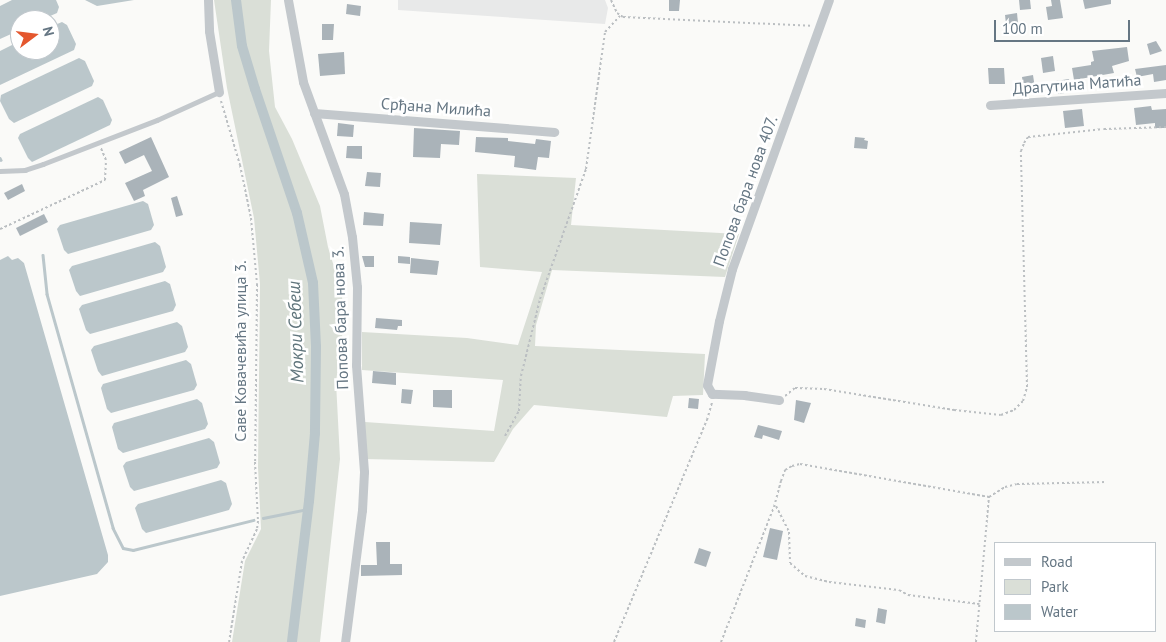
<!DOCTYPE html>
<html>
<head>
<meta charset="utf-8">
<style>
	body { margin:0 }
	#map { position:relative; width:1166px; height:642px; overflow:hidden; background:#fafaf8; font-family:"PT Sans",sans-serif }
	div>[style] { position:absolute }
	.built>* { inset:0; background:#e8e9e9 }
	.green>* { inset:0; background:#dadfd7 }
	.water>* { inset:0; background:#bbc7cb }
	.stream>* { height:2.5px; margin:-1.25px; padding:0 1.25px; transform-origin:1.25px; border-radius:1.25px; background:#bbc7cb }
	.canal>* { height:10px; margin:-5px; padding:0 5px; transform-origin:5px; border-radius:5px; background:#bbc7cb }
	.building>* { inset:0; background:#aab3b9 }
	.path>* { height:2px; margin-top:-1px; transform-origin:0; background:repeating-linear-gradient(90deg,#bbbfc2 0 2.5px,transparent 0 5px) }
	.lane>* { height:4.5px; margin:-2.25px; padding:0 2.25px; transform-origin:2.25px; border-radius:2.25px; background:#c3c8cc }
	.street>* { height:9px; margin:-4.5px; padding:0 4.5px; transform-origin:4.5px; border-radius:4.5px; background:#c3c8cc }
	span { translate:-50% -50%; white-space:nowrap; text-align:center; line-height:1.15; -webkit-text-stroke:5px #fff; paint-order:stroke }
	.street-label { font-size:16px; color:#657683 }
	.water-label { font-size:18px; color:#60757c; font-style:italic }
	.legend { position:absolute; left:994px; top:542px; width:162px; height:90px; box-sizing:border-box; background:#fff; border:1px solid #c1c8cd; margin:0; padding:6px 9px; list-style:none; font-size:15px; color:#657683 }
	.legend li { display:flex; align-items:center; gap:10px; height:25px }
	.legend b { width:25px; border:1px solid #c1c8cd }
	.north { position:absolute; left:10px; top:10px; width:50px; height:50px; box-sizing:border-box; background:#fff; border:1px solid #c1c8cd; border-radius:50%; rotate:75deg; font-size:14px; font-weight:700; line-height:20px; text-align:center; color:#657683 }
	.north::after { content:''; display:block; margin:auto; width:18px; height:22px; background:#e4572e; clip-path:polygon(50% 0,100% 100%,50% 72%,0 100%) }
	.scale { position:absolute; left:994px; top:20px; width:136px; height:22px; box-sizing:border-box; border:2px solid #657683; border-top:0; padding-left:6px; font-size:15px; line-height:18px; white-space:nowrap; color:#657683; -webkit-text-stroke:4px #fff; paint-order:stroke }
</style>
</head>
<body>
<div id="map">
	<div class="built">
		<div style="clip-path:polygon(398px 0,605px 0,608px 8px,605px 24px,398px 10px)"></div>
	</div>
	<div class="green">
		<div style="clip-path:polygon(214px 0,271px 0,269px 51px,275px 107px,292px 139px,320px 206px,328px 247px,342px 293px,343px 329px,336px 382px,340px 459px,320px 642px,232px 642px,245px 561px,261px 529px,258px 467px,260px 284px,254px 218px,227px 88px)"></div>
		<div style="clip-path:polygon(477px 174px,576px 178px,571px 225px,739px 234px,725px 277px,552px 270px,536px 325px,535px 346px,705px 354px,703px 395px,673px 396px,667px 417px,534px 405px,513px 429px,494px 462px,365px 459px,365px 422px,494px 431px,503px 380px,362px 370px,362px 332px,467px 338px,518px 345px,542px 272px,480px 267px)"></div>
	</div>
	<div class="water">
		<div style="clip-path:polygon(12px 0,56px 0,59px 7px,57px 13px,41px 20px,20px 20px,20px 30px,0 39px,0 6px)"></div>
		<div style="clip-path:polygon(85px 0,134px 0,97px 6px)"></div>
		<div style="clip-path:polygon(62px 22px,67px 25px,76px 44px,74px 50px,0 85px,0 51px,20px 41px,20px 50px,50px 50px,50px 27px)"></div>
		<div style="clip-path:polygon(79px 58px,85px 61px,94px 81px,92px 86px,14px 123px,9px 119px,0 101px,1px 95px)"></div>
		<div style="clip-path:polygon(98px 97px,103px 100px,112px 120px,110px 125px,32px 162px,28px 158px,18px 138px,20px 134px)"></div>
		<div style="clip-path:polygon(143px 201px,148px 204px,154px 225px,151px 230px,68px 254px,64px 250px,57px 229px,60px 225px)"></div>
		<div style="clip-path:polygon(155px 242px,160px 246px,166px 267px,163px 272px,80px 296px,76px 291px,69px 270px,72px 266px)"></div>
		<div style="clip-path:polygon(8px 256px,12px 260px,18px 258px,24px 263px,108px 555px,108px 562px,97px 574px,0 596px,0 260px)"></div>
		<div style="clip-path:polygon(165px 281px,170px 284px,176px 305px,173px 311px,90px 334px,86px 330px,79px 309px,82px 305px)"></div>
		<div style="clip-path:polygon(177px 322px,182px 326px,188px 347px,185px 352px,102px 376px,98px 371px,91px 350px,94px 346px)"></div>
		<div style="clip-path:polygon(186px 360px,191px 364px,197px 385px,194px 390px,111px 413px,107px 409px,101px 388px,103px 384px)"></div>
		<div style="clip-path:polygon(197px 399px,202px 403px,208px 424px,205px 429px,123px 453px,118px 449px,112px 427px,114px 423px)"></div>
		<div style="clip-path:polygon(209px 438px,214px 442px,220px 463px,217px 468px,134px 491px,130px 487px,123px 466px,126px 462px)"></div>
		<div style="clip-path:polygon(221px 480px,226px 483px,232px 504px,229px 510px,146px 533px,142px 529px,135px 508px,138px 504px)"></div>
	</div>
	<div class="stream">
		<div style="left:0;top:158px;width:2px;rotate:63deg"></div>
		<div style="left:43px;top:255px;width:39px;rotate:84deg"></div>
		<div style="left:47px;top:294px;width:243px;rotate:74.2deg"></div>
		<div style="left:113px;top:528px;width:22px;rotate:63deg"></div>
		<div style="left:123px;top:548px;width:10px;rotate:11deg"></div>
		<div style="left:133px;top:550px;width:124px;rotate:-14deg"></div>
		<div style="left:263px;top:518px;width:46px;rotate:-11.3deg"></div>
	</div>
	<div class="canal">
		<div style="left:236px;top:0;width:46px;rotate:82.6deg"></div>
		<div style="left:242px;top:46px;width:45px;rotate:73.2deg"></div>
		<div style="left:255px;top:89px;width:131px;rotate:71.3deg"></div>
		<div style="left:297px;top:213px;width:72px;rotate:77.1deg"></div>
		<div style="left:313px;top:283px;width:64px;rotate:87.3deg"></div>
		<div style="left:316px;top:347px;width:86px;rotate:90.7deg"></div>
		<div style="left:315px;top:433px;width:68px;rotate:95deg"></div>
		<div style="left:309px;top:501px;width:142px;rotate:96.9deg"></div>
	</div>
	<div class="building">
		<div style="clip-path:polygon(669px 0,680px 0,679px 11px,669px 11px)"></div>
		<div style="clip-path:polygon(1019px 0,1030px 0,1031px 9px,1020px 10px)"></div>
		<div style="clip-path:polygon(1051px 0,1060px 0,1063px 18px,1048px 20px,1046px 7px,1052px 6px)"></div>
		<div style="clip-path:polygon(1083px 0,1111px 0,1111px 4px,1085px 9px)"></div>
		<div style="clip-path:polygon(347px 4px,361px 6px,360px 16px,346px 14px)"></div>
		<div style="clip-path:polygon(1017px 13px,1018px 23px,1006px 24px,1005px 15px)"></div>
		<div style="clip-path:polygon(322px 24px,334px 24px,333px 40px,322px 40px)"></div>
		<div style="clip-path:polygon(1156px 41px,1162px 51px,1150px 55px,1147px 44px)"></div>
		<div style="clip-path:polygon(1127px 47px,1129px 61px,1112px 66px,1114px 73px,1074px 80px,1072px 68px,1091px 65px,1091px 62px,1094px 61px,1092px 51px)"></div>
		<div style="clip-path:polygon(344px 52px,345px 74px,320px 76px,318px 54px)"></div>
		<div style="clip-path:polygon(1053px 56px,1055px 71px,1043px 73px,1041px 58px)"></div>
		<div style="clip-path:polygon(1166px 65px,1166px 80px,1154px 82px,1153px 74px,1137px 77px,1135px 69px)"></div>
		<div style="clip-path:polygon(988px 68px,1004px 68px,1005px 84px,989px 84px)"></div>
		<div style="clip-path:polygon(1033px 75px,1035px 88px,1024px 90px,1022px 77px)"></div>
		<div style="clip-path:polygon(1069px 79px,1071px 92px,1058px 94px,1056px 81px)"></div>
		<div style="clip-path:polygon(1151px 106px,1152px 110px,1166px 109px,1166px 128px,1155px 128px,1155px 123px,1136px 125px,1134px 108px)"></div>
		<div style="clip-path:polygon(1082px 109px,1084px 126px,1065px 128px,1063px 111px)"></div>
		<div style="clip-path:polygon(338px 123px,354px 125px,353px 137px,337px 136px)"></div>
		<div style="clip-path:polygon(414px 128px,460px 131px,459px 145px,441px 144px,440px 158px,413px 157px)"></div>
		<div style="clip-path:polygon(151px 137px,169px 177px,143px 190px,145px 196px,134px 201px,125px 183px,152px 171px,144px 155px,125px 164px,119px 152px)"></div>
		<div style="clip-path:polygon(476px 137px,508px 138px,508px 141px,535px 144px,536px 139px,551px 141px,549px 158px,538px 157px,536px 170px,514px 167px,515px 156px,475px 152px)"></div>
		<div style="clip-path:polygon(855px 137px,865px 138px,864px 140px,868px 141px,867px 149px,854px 148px)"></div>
		<div style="clip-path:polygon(347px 146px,362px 146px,362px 159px,346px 158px)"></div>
		<div style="clip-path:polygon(367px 172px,381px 173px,380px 187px,365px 186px)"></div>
		<div style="clip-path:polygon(22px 184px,25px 191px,8px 200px,4px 193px)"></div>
		<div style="clip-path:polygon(177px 196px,183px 215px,176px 217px,171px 198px)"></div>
		<div style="clip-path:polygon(364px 212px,384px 214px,383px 226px,363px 225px)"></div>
		<div style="clip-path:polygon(44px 214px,48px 222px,20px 236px,16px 228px)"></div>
		<div style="clip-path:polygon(410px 222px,442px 224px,440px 245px,409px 243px)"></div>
		<div style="clip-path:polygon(362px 256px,374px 256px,374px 267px,365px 267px)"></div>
		<div style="clip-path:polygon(398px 256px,410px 257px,410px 264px,398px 263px)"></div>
		<div style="clip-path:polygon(411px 258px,439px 261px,437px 275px,410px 273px)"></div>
		<div style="clip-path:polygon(376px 318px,402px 320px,402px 326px,398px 326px,397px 330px,375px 328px)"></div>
		<div style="clip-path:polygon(373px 371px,396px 373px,396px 385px,372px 383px)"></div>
		<div style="clip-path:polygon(402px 389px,413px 390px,411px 404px,401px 403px)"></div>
		<div style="clip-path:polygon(433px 390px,452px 390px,452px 408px,433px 407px)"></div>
		<div style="clip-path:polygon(689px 398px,699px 399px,698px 409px,688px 408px)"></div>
		<div style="clip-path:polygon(796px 400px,811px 403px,804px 423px,794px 420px)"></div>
		<div style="clip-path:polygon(758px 425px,782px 431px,779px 440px,763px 435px,762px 439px,754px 437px)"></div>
		<div style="clip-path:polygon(770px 528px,783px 531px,777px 560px,763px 557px)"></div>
		<div style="clip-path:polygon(376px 542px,390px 542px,390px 564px,402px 564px,402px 575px,361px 576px,361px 565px,377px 565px)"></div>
		<div style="clip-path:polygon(699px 548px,711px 552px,706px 567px,694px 563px)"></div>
		<div style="clip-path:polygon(878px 608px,887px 610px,885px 624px,876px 622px)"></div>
		<div style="clip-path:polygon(856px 618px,866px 620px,865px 628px,855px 626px)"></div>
	</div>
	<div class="path">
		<div style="left:611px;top:0;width:14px;rotate:65deg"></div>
		<div style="left:617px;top:13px;width:7px;rotate:34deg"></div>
		<div style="left:623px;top:17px;width:188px;rotate:2.7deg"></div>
		<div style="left:221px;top:101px;width:67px;rotate:73.5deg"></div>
		<div style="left:240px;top:165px;width:54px;rotate:78.3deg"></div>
		<div style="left:251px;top:218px;width:66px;rotate:84.8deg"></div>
		<div style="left:257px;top:284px;width:178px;rotate:90.6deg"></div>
		<div style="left:255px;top:462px;width:59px;rotate:87.1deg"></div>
		<div style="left:258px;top:521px;width:8px;rotate:97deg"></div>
		<div style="left:257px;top:529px;width:35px;rotate:115deg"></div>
		<div style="left:242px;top:561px;width:82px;rotate:99.1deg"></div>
		<div style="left:0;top:229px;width:116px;rotate:-25deg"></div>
		<div style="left:105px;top:180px;width:20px;rotate:-87deg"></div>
		<div style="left:106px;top:160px;width:13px;rotate:-113deg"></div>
		<div style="left:785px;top:396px;width:13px;rotate:-39deg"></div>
		<div style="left:795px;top:388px;width:29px;rotate:2deg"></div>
		<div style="left:824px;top:389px;width:132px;rotate:9.2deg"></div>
		<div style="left:954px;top:410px;width:47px;rotate:6.1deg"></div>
		<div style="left:1001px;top:415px;width:14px;rotate:-21deg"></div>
		<div style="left:1014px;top:410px;width:13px;rotate:-45deg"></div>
		<div style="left:1023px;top:401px;width:15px;rotate:-74deg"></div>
		<div style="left:1027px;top:387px;width:236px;rotate:-91.5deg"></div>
		<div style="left:1021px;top:151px;width:9px;rotate:-69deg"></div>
		<div style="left:1024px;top:143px;width:7px;rotate:-56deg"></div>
		<div style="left:1028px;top:137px;width:76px;rotate:-6deg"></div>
		<div style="left:1104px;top:129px;width:62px;rotate:-1.8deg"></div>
		<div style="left:505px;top:436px;width:29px;rotate:-61deg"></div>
		<div style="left:519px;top:411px;width:35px;rotate:-87deg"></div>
		<div style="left:521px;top:376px;width:79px;rotate:-76.1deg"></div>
		<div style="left:540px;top:299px;width:138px;rotate:-70.5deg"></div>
		<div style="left:586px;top:169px;width:138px;rotate:-82.1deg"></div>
		<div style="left:605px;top:32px;width:22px;rotate:-47deg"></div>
		<div style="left:776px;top:506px;width:29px;rotate:63deg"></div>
		<div style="left:789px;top:532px;width:31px;rotate:88deg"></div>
		<div style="left:790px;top:563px;width:20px;rotate:41deg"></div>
		<div style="left:805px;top:576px;width:25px;rotate:14deg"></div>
		<div style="left:829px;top:582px;width:70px;rotate:6.5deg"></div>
		<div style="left:899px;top:590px;width:10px;rotate:29deg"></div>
		<div style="left:908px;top:595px;width:72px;rotate:7.2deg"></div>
		<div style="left:614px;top:642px;width:241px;rotate:-67.3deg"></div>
		<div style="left:707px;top:420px;width:19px;rotate:-74deg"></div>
		<div style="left:721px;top:642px;width:145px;rotate:-68.6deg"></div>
		<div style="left:774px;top:507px;width:27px;rotate:-75deg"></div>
		<div style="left:781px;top:481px;width:12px;rotate:-70deg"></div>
		<div style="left:785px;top:470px;width:8px;rotate:-30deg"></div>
		<div style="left:792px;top:466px;width:8px;rotate:-14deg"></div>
		<div style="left:800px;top:464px;width:192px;rotate:9.9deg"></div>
		<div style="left:989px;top:497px;width:19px;rotate:-32deg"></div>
		<div style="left:1005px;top:487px;width:12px;rotate:-14deg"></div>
		<div style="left:1017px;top:484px;width:89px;rotate:-1.3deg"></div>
		<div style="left:976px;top:642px;width:146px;rotate:-84.9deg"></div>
	</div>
	<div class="lane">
		<div style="left:0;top:171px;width:25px;rotate:-2deg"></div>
		<div style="left:25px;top:170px;width:19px;rotate:-18deg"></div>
		<div style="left:43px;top:164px;width:122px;rotate:-21.1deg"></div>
		<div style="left:157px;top:120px;width:68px;rotate:-24.3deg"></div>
	</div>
	<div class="street">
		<div style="left:208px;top:0;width:31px;rotate:88deg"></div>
		<div style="left:209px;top:31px;width:62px;rotate:80.7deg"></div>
		<div style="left:288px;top:0;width:83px;rotate:79.6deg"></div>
		<div style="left:303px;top:82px;width:119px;rotate:69.9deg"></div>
		<div style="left:344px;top:194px;width:44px;rotate:79.5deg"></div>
		<div style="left:352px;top:237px;width:50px;rotate:84.3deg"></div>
		<div style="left:357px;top:287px;width:78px;rotate:90.7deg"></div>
		<div style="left:356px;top:365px;width:107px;rotate:85.7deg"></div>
		<div style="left:364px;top:472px;width:38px;rotate:93deg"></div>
		<div style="left:362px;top:510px;width:133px;rotate:97.3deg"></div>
		<div style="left:990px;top:105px;width:176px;rotate:-3.9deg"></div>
		<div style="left:314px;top:113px;width:241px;rotate:4.5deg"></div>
		<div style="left:779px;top:400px;width:34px;rotate:-172deg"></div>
		<div style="left:745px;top:395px;width:33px;rotate:-178deg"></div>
		<div style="left:712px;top:394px;width:10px;rotate:-119deg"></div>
		<div style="left:707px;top:385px;width:65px;rotate:-79.4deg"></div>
		<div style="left:719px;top:321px;width:54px;rotate:-76deg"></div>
		<div style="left:732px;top:269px;width:286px;rotate:-70.2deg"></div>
	</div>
	<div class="street-label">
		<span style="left:1077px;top:84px;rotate:-4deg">Драгутина Матића</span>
		<span style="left:436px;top:107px;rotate:4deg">Срђана Милића</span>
		<span style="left:745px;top:191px;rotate:-70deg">Попова бара нова 407.</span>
		<span style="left:340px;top:318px;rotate:-92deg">Попова бара нова 3.</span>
		<span style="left:240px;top:351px;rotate:-90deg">Саве Ковачевића улица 3.</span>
	</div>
	<div class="water-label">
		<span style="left:296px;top:332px;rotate:-92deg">Мокри Себеш</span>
	</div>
	<ul class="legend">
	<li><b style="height:6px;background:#c3c8cc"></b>Road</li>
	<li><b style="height:14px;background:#dadfd7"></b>Park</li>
	<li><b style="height:14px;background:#bbc7cb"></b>Water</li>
	</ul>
	<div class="north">N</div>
	<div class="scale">100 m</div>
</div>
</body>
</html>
